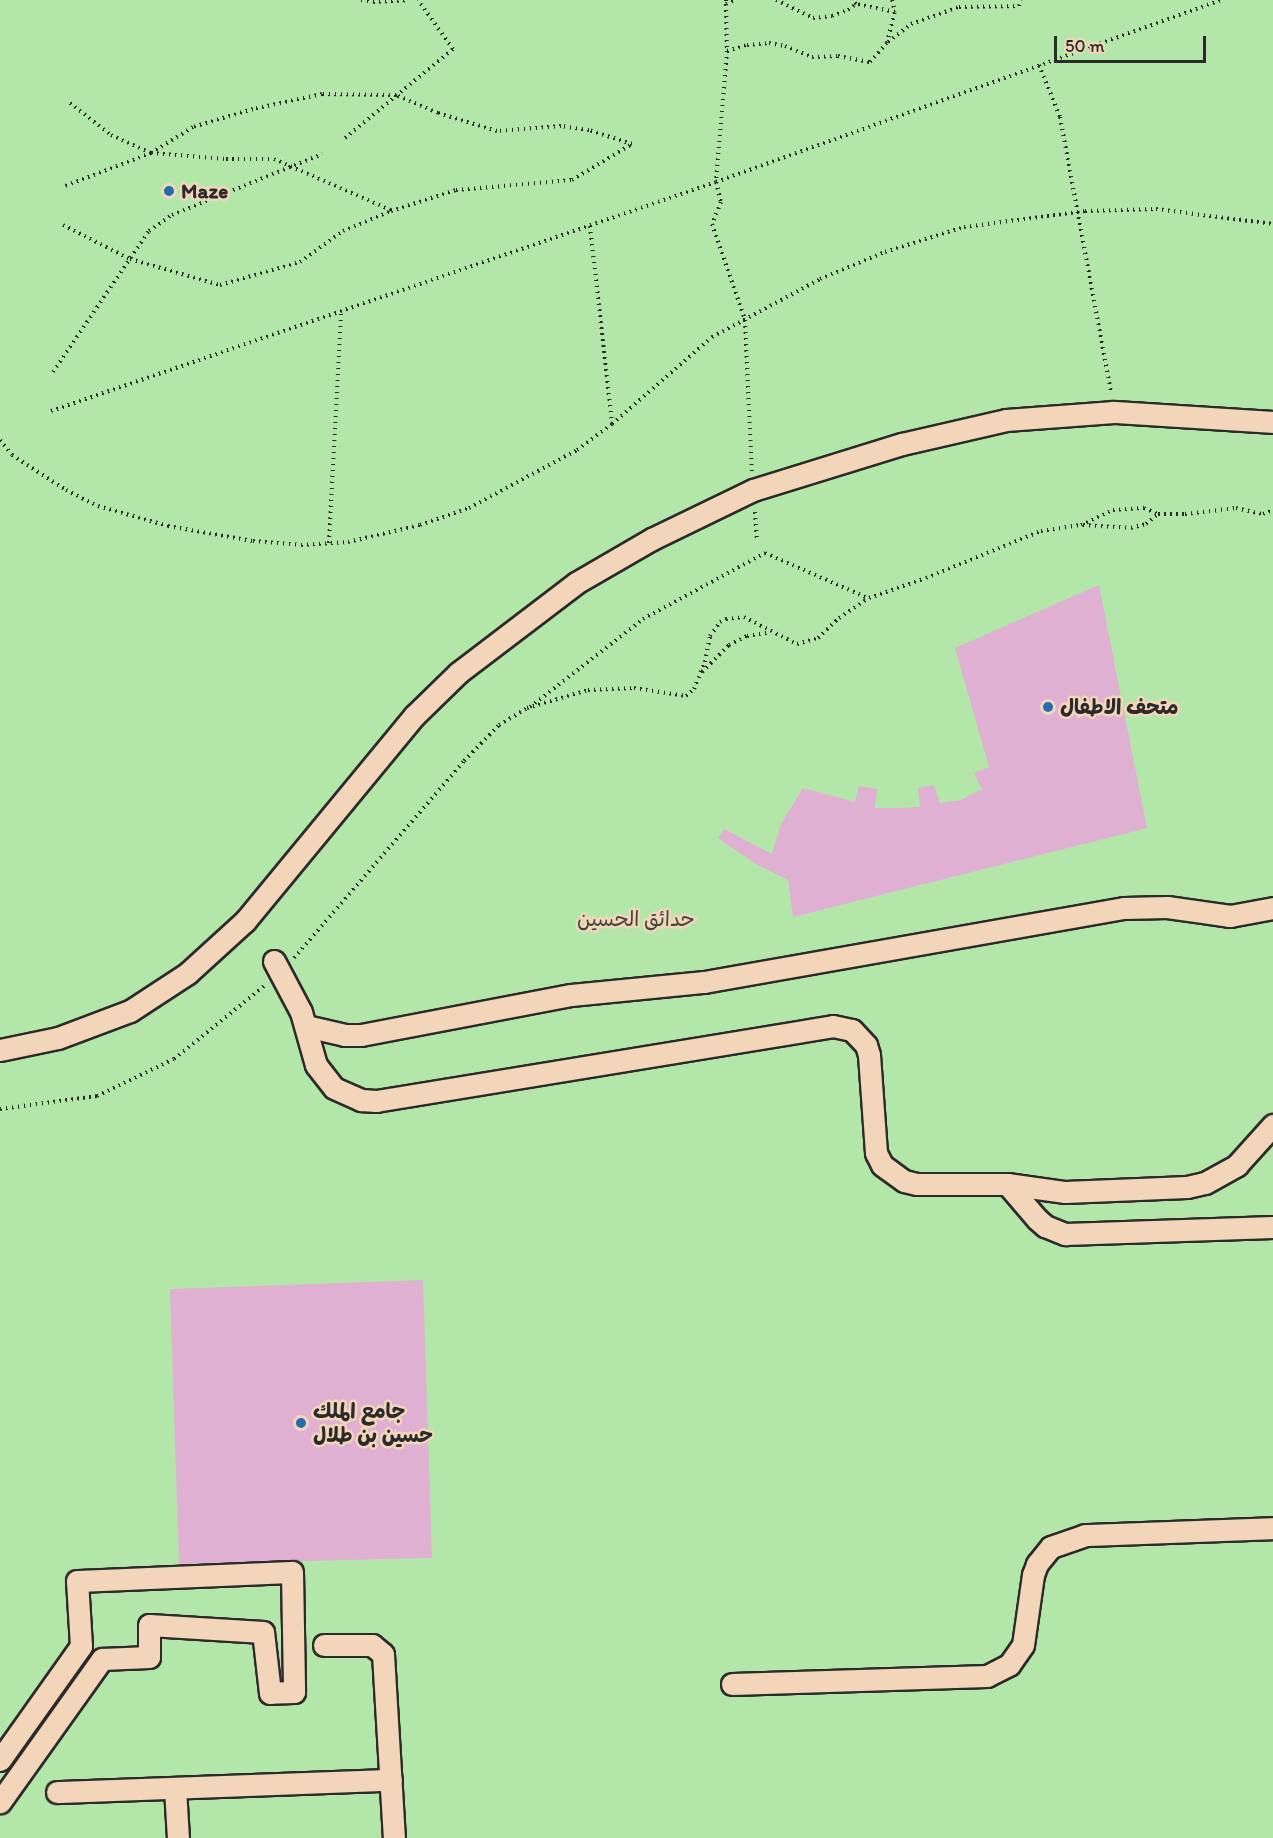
<!DOCTYPE html>
<html>
<head>
<meta charset="utf-8">
<style>
	body { margin:0 }
	#map { position:relative; width:1273px; height:1838px; overflow:hidden; background:#efcebf; font-family:Itim,"Playpen Sans Arabic",sans-serif }
	div>[style] { position:absolute }
	.green>* { inset:0; background:#b3e7a9 }
	.building>* { inset:0; background:#dfb0d1 }
	.path>* { height:4px; margin-top:-2px; transform-origin:0; background:repeating-linear-gradient(90deg,#2b2b2b 0 1.5px,transparent 0 6px) }
	.roads { filter:drop-shadow(2px 0 #2b2b2b) drop-shadow(-2px 0 #2b2b2b) drop-shadow(0 2px #2b2b2b) drop-shadow(0 -2px #2b2b2b) }
	.minor>* { height:21px; margin:-10.5px; padding:0 10.5px; transform-origin:10.5px; border-radius:10.5px; background:#f3d6ba }
	.dots>* { width:16px; height:16px; translate:-50% -50%; box-sizing:border-box; border:3px solid #f3d6ba; border-radius:50% }
	span { translate:-50% -50%; white-space:nowrap; text-align:center; line-height:1.15; -webkit-text-stroke:5px #f3d6ba; paint-order:stroke }
	.poi-label { font-size:21px; color:#2b2b2b; font-weight:700 }
	.left { translate:0 -50%; text-align:left }
	.park-label { font-size:21px; color:#3f473e }
	.scale { position:absolute; left:1054px; top:36px; width:152px; height:27px; box-sizing:border-box; border:3px solid #2b2b2b; border-top:0; padding-left:8px; font-size:18px; line-height:21px; white-space:nowrap; color:#2b2b2b; -webkit-text-stroke:4px #f3d6ba; paint-order:stroke }
</style>
</head>
<body>
<div id="map">
	<div class="green">
		<div style="clip-path:polygon(0 0,1273px 0,1273px 1838px,0 1838px)"></div>
	</div>
	<div class="building">
		<div style="clip-path:polygon(1099px 585px,1147px 828px,793px 917px,788px 880px,756px 864px,718px 838px,724px 829px,772px 854px,781px 824px,803px 788px,855px 802px,859px 786px,877px 789px,875px 808px,899px 808px,920px 807px,918px 788px,934px 785px,940px 803px,961px 800px,982px 789px,974px 773px,989px 767px,955px 648px)"></div>
		<div style="clip-path:polygon(423px 1280px,432px 1558px,179px 1564px,170px 1289px)"></div>
	</div>
	<div class="path">
		<div style="left:361px;top:0;width:12px;rotate:9deg"></div>
		<div style="left:373px;top:2px;width:34px;rotate:-3deg"></div>
		<div style="left:726px;top:0;width:4px;rotate:90deg"></div>
		<div style="left:726px;top:4px;width:9px;rotate:-27deg"></div>
		<div style="left:776px;top:0;width:41px;rotate:25.9deg"></div>
		<div style="left:813px;top:18px;width:19px;rotate:-6deg"></div>
		<div style="left:832px;top:16px;width:17px;rotate:-21deg"></div>
		<div style="left:848px;top:10px;width:10px;rotate:-37deg"></div>
		<div style="left:856px;top:4px;width:6px;rotate:-135deg"></div>
		<div style="left:892px;top:0;width:12px;rotate:76deg"></div>
		<div style="left:726px;top:4px;width:47px;rotate:88.8deg"></div>
		<div style="left:727px;top:51px;width:21px;rotate:-17deg"></div>
		<div style="left:747px;top:45px;width:22px;rotate:-5deg"></div>
		<div style="left:769px;top:43px;width:16px;rotate:11deg"></div>
		<div style="left:785px;top:46px;width:29px;rotate:22deg"></div>
		<div style="left:812px;top:57px;width:26px;rotate:-2deg"></div>
		<div style="left:838px;top:56px;width:33px;rotate:11deg"></div>
		<div style="left:870px;top:62px;width:25px;rotate:-48deg"></div>
		<div style="left:887px;top:43px;width:32px;rotate:-76deg"></div>
		<div style="left:895px;top:12px;width:40px;rotate:-168deg"></div>
		<div style="left:888px;top:42px;width:29px;rotate:-38deg"></div>
		<div style="left:911px;top:24px;width:51px;rotate:-19.5deg"></div>
		<div style="left:959px;top:7px;width:60px;rotate:-1deg"></div>
		<div style="left:1019px;top:6px;width:6px;rotate:-72deg"></div>
		<div style="left:727px;top:51px;width:131px;rotate:94.8deg"></div>
		<div style="left:716px;top:182px;width:21px;rotate:76deg"></div>
		<div style="left:721px;top:202px;width:24px;rotate:112deg"></div>
		<div style="left:712px;top:224px;width:102px;rotate:71deg"></div>
		<div style="left:745px;top:320px;width:152px;rotate:87.4deg"></div>
		<div style="left:1039px;top:65px;width:56px;rotate:68deg"></div>
		<div style="left:1060px;top:117px;width:280px;rotate:79.5deg"></div>
		<div style="left:70px;top:103px;width:52px;rotate:38deg"></div>
		<div style="left:111px;top:135px;width:44px;rotate:24.2deg"></div>
		<div style="left:151px;top:153px;width:75px;rotate:4.6deg"></div>
		<div style="left:226px;top:159px;width:48px"></div>
		<div style="left:274px;top:159px;width:128px;rotate:23.6deg"></div>
		<div style="left:345px;top:138px;width:140px;rotate:-39.5deg"></div>
		<div style="left:453px;top:49px;width:60px;rotate:-125.5deg"></div>
		<div style="left:63px;top:225px;width:75px;rotate:26.9deg"></div>
		<div style="left:130px;top:259px;width:94px;rotate:16.1deg"></div>
		<div style="left:220px;top:285px;width:83px;rotate:-16deg"></div>
		<div style="left:300px;top:262px;width:53px;rotate:-35.8deg"></div>
		<div style="left:343px;top:231px;width:52px;rotate:-22.6deg"></div>
		<div style="left:391px;top:211px;width:68px;rotate:-17.9deg"></div>
		<div style="left:456px;top:190px;width:116px;rotate:-4.9deg"></div>
		<div style="left:572px;top:180px;width:70px;rotate:-31deg"></div>
		<div style="left:632px;top:144px;width:45px;rotate:-162deg"></div>
		<div style="left:589px;top:130px;width:28px;rotate:-172deg"></div>
		<div style="left:561px;top:126px;width:64px;rotate:175.5deg"></div>
		<div style="left:497px;top:131px;width:62px;rotate:-163deg"></div>
		<div style="left:438px;top:113px;width:46px;rotate:-156.8deg"></div>
		<div style="left:396px;top:95px;width:74px;rotate:-179.2deg"></div>
		<div style="left:322px;top:94px;width:71px;rotate:167.7deg"></div>
		<div style="left:253px;top:109px;width:63px;rotate:163.3deg"></div>
		<div style="left:193px;top:127px;width:49px;rotate:148.2deg"></div>
		<div style="left:151px;top:153px;width:92px;rotate:159deg"></div>
		<div style="left:590px;top:226px;width:198px;rotate:83.6deg"></div>
		<div style="left:53px;top:372px;width:171px;rotate:-55.8deg"></div>
		<div style="left:149px;top:231px;width:28px;rotate:-35deg"></div>
		<div style="left:172px;top:215px;width:162px;rotate:-22.1deg"></div>
		<div style="left:51px;top:411px;width:703px;rotate:-19deg"></div>
		<div style="left:716px;top:182px;width:537px;rotate:-19.82deg"></div>
		<div style="left:0;top:440px;width:19px;rotate:51deg"></div>
		<div style="left:12px;top:455px;width:64px;rotate:32.9deg"></div>
		<div style="left:66px;top:490px;width:36px;rotate:27deg"></div>
		<div style="left:98px;top:506px;width:73px;rotate:15.9deg"></div>
		<div style="left:168px;top:526px;width:86px;rotate:10deg"></div>
		<div style="left:253px;top:541px;width:48px;rotate:4.8deg"></div>
		<div style="left:301px;top:545px;width:47px;rotate:-3.7deg"></div>
		<div style="left:348px;top:542px;width:74px;rotate:-13.3deg"></div>
		<div style="left:420px;top:525px;width:52px;rotate:-19.1deg"></div>
		<div style="left:469px;top:508px;width:123px;rotate:-28.2deg"></div>
		<div style="left:577px;top:450px;width:44px;rotate:-36.6deg"></div>
		<div style="left:612px;top:424px;width:133px;rotate:-41deg"></div>
		<div style="left:712px;top:337px;width:123px;rotate:-28.2deg"></div>
		<div style="left:820px;top:279px;width:70px;rotate:-22.6deg"></div>
		<div style="left:885px;top:252px;width:83px;rotate:-17.6deg"></div>
		<div style="left:964px;top:227px;width:122px;rotate:-7.5deg"></div>
		<div style="left:1085px;top:211px;width:71px;rotate:-1.6deg"></div>
		<div style="left:1156px;top:209px;width:118px;rotate:7.3deg"></div>
		<div style="left:755px;top:512px;width:30px;rotate:86deg"></div>
		<div style="left:1083px;top:525px;width:48px;rotate:3.6deg"></div>
		<div style="left:1131px;top:528px;width:16px;rotate:-15deg"></div>
		<div style="left:1146px;top:524px;width:16px;rotate:-40deg"></div>
		<div style="left:329px;top:543px;width:232px;rotate:-87deg"></div>
		<div style="left:702px;top:672px;width:38px;rotate:-45deg"></div>
		<div style="left:729px;top:645px;width:20px;rotate:-27deg"></div>
		<div style="left:747px;top:636px;width:24px;rotate:-9deg"></div>
		<div style="left:530px;top:707px;width:143px;rotate:-37.9deg"></div>
		<div style="left:643px;top:619px;width:139px;rotate:-28.4deg"></div>
		<div style="left:765px;top:553px;width:112px;rotate:23.6deg"></div>
		<div style="left:294px;top:958px;width:260px;rotate:-49.2deg"></div>
		<div style="left:464px;top:761px;width:50px;rotate:-45.8deg"></div>
		<div style="left:499px;top:725px;width:33px;rotate:-31deg"></div>
		<div style="left:527px;top:708px;width:64px;rotate:-16.4deg"></div>
		<div style="left:588px;top:690px;width:46px;rotate:-2.5deg"></div>
		<div style="left:634px;top:688px;width:53px;rotate:8.7deg"></div>
		<div style="left:686px;top:696px;width:11px;rotate:-41deg"></div>
		<div style="left:694px;top:689px;width:29px;rotate:-68deg"></div>
		<div style="left:705px;top:662px;width:26px;rotate:-79deg"></div>
		<div style="left:710px;top:636px;width:17px;rotate:-54deg"></div>
		<div style="left:720px;top:622px;width:7px;rotate:-27deg"></div>
		<div style="left:726px;top:619px;width:18px;rotate:-6deg"></div>
		<div style="left:744px;top:617px;width:59px;rotate:27deg"></div>
		<div style="left:797px;top:644px;width:22px;rotate:-16deg"></div>
		<div style="left:818px;top:638px;width:29px;rotate:-44deg"></div>
		<div style="left:839px;top:618px;width:36px;rotate:-34deg"></div>
		<div style="left:869px;top:598px;width:60px;rotate:-19.3deg"></div>
		<div style="left:926px;top:578px;width:124px;rotate:-22.2deg"></div>
		<div style="left:1041px;top:531px;width:40px;rotate:-8.5deg"></div>
		<div style="left:1081px;top:525px;width:35px;rotate:-25deg"></div>
		<div style="left:1113px;top:510px;width:31px;rotate:-4deg"></div>
		<div style="left:1144px;top:508px;width:15px;rotate:23deg"></div>
		<div style="left:1158px;top:514px;width:27px"></div>
		<div style="left:1185px;top:514px;width:51px;rotate:-6.7deg"></div>
		<div style="left:1236px;top:508px;width:28px;rotate:13deg"></div>
		<div style="left:1263px;top:514px;width:11px;rotate:-22deg"></div>
		<div style="left:0;top:1109px;width:98px;rotate:-7.6deg"></div>
		<div style="left:97px;top:1096px;width:85px;rotate:-25.7deg"></div>
		<div style="left:174px;top:1059px;width:116px;rotate:-39deg"></div>
	</div>
	<div class="roads">
		<div class="minor">
			<div style="left:274px;top:961px;width:58px;rotate:62.1deg"></div>
			<div style="left:301px;top:1012px;width:55px;rotate:74.2deg"></div>
			<div style="left:316px;top:1065px;width:29px;rotate:52deg"></div>
			<div style="left:334px;top:1088px;width:30px;rotate:24deg"></div>
			<div style="left:361px;top:1100px;width:15px;rotate:4deg"></div>
			<div style="left:376px;top:1101px;width:463px;rotate:-9.3deg"></div>
			<div style="left:833px;top:1026px;width:19px;rotate:12deg"></div>
			<div style="left:852px;top:1030px;width:21px;rotate:47deg"></div>
			<div style="left:866px;top:1045px;width:10px;rotate:73deg"></div>
			<div style="left:869px;top:1055px;width:98px;rotate:85.9deg"></div>
			<div style="left:876px;top:1153px;width:13px;rotate:63deg"></div>
			<div style="left:882px;top:1165px;width:27px;rotate:36deg"></div>
			<div style="left:904px;top:1181px;width:13px;rotate:13deg"></div>
			<div style="left:917px;top:1184px;width:90px"></div>
			<div style="left:1007px;top:1184px;width:59px;rotate:7.9deg"></div>
			<div style="left:1065px;top:1192px;width:122px;rotate:-2.3deg"></div>
			<div style="left:1187px;top:1187px;width:18px;rotate:-13deg"></div>
			<div style="left:1205px;top:1183px;width:37px;rotate:-29deg"></div>
			<div style="left:1237px;top:1165px;width:54px;rotate:-48deg"></div>
			<div style="left:306px;top:1026px;width:39px;rotate:13deg"></div>
			<div style="left:344px;top:1035px;width:17px"></div>
			<div style="left:361px;top:1035px;width:214px;rotate:-10.8deg"></div>
			<div style="left:571px;top:995px;width:134px;rotate:-5.6deg"></div>
			<div style="left:704px;top:982px;width:426px;rotate:-10deg"></div>
			<div style="left:1124px;top:908px;width:43px;rotate:-1.3deg"></div>
			<div style="left:1167px;top:907px;width:64px;rotate:8.1deg"></div>
			<div style="left:1230px;top:916px;width:44px;rotate:-10.5deg"></div>
			<div style="left:0;top:1050px;width:59px;rotate:-11.7deg"></div>
			<div style="left:58px;top:1038px;width:77px;rotate:-20.6deg"></div>
			<div style="left:130px;top:1011px;width:69px;rotate:-33.2deg"></div>
			<div style="left:188px;top:973px;width:77px;rotate:-42.4deg"></div>
			<div style="left:245px;top:921px;width:266px;rotate:-50.5deg"></div>
			<div style="left:414px;top:716px;width:62px;rotate:-44.3deg"></div>
			<div style="left:458px;top:673px;width:148px;rotate:-37.3deg"></div>
			<div style="left:576px;top:583px;width:88px;rotate:-30.1deg"></div>
			<div style="left:652px;top:539px;width:112px;rotate:-25.9deg"></div>
			<div style="left:753px;top:490px;width:156px;rotate:-17.2deg"></div>
			<div style="left:902px;top:444px;width:107px;rotate:-13deg"></div>
			<div style="left:1006px;top:420px;width:108px;rotate:-4.2deg"></div>
			<div style="left:1114px;top:412px;width:159px;rotate:3.6deg"></div>
			<div style="left:1007px;top:1184px;width:46px;rotate:49.4deg"></div>
			<div style="left:1037px;top:1219px;width:11px;rotate:41deg"></div>
			<div style="left:1045px;top:1226px;width:22px;rotate:22deg"></div>
			<div style="left:1065px;top:1234px;width:208px;rotate:-1.9deg"></div>
			<div style="left:324px;top:1645px;width:48px"></div>
			<div style="left:372px;top:1645px;width:14px;rotate:39deg"></div>
			<div style="left:383px;top:1654px;width:184px;rotate:86.6deg"></div>
			<div style="left:732px;top:1684px;width:255px;rotate:-1.8deg"></div>
			<div style="left:987px;top:1676px;width:25px;rotate:-27deg"></div>
			<div style="left:1009px;top:1665px;width:24px;rotate:-55deg"></div>
			<div style="left:1023px;top:1645px;width:71px;rotate:-81.9deg"></div>
			<div style="left:1033px;top:1575px;width:12px;rotate:-70deg"></div>
			<div style="left:1037px;top:1564px;width:22px;rotate:-51deg"></div>
			<div style="left:1051px;top:1547px;width:36px;rotate:-19deg"></div>
			<div style="left:1085px;top:1535px;width:188px;rotate:-2.1deg"></div>
			<div style="left:0;top:1760px;width:140px;rotate:-54.6deg"></div>
			<div style="left:81px;top:1646px;width:65px;rotate:-93.5deg"></div>
			<div style="left:77px;top:1581px;width:215px;rotate:-2.4deg"></div>
			<div style="left:292px;top:1572px;width:120px;rotate:89deg"></div>
			<div style="left:294px;top:1692px;width:24px;rotate:178deg"></div>
			<div style="left:270px;top:1693px;width:61px;rotate:-96.5deg"></div>
			<div style="left:263px;top:1632px;width:114px;rotate:-176.5deg"></div>
			<div style="left:149px;top:1625px;width:32px;rotate:90deg"></div>
			<div style="left:149px;top:1657px;width:47px;rotate:177.6deg"></div>
			<div style="left:102px;top:1659px;width:176px;rotate:125.5deg"></div>
			<div style="left:175px;top:1788px;width:50px;rotate:86.6deg"></div>
			<div style="left:57px;top:1792px;width:334px;rotate:-2.1deg"></div>
		</div>
	</div>
	<div class="dots">
		<div style="left:169px;top:191px;background:#1f6fb2"></div>
		<div style="left:1048px;top:707px;background:#1f6fb2"></div>
		<div style="left:301px;top:1423px;background:#1f6fb2"></div>
	</div>
	<div class="poi-label">
		<span class="left" style="left:181px;top:191px">Maze</span>
		<span class="left" style="left:1060px;top:707px">متحف الاطفال</span>
		<span class="left" style="left:313px;top:1423px">جامع الملك<br>حسين بن طلال</span>
	</div>
	<div class="park-label">
		<span style="left:636px;top:919px">حدائق الحسين</span>
	</div>
	<div class="scale">50 m</div>
</div>
</body>
</html>
